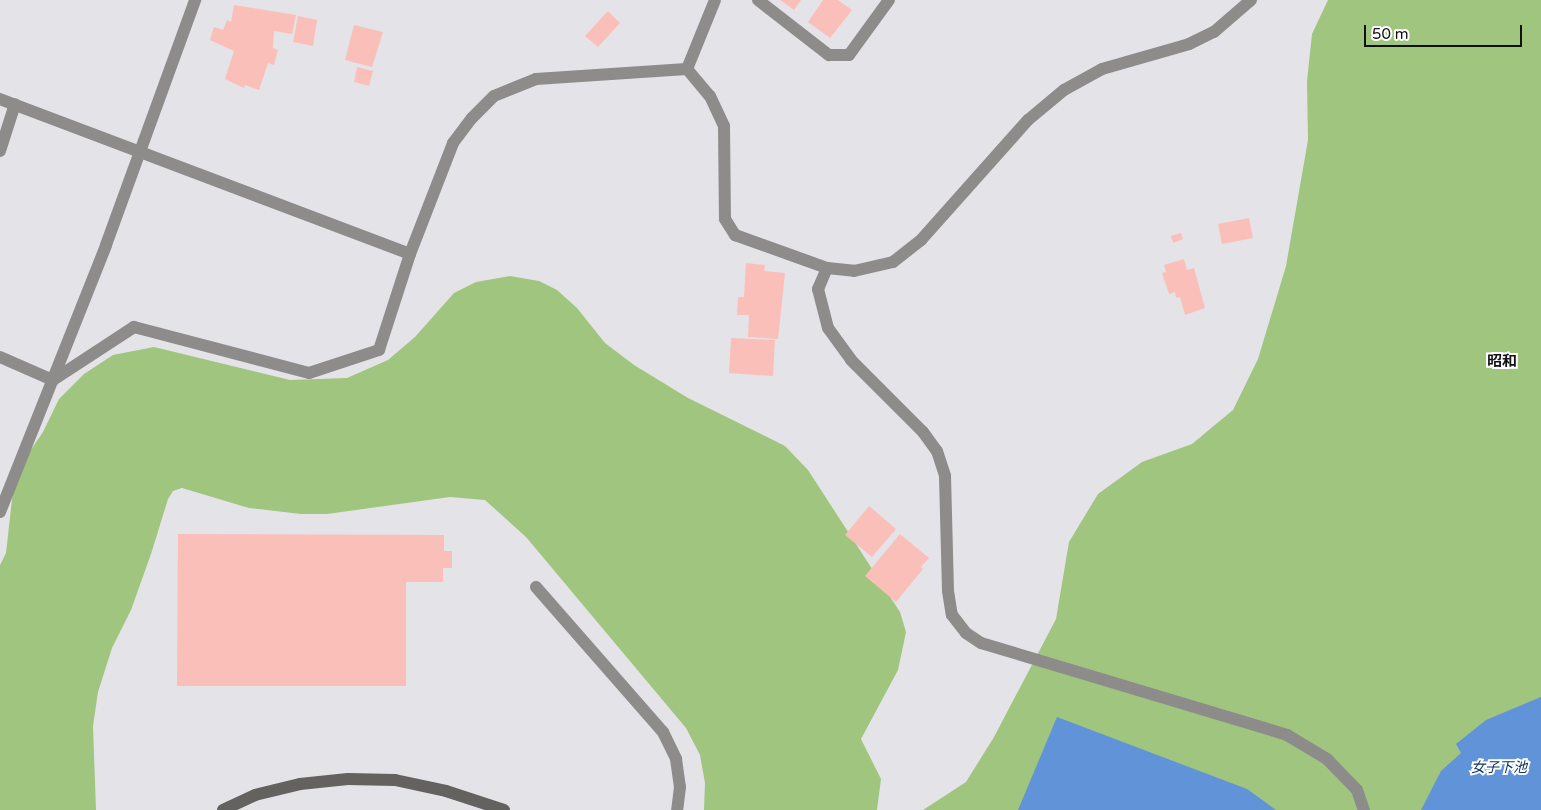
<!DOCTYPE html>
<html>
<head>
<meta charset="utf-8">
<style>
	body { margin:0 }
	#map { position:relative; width:1541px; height:810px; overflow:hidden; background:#e3e3e8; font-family:"Varela Round","Noto Sans JP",sans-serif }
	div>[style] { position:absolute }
	.green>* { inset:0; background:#a0c57f }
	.water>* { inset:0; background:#6093d7 }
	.building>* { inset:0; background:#fbbfb9 }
	.street>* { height:12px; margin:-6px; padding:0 6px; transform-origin:6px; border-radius:6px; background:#8d8c8a }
	.secondary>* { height:12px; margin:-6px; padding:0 6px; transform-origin:6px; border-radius:6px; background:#64625f }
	span { translate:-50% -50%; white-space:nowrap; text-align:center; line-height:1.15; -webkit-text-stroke:4px #fff; paint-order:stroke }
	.water-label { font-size:14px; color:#113460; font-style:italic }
	.quarter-label { font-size:15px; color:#111113; font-weight:700 }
	.scale { position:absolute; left:1364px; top:25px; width:158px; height:22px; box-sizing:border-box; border:2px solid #111113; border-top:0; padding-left:6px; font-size:15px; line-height:18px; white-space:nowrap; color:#111113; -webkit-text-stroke:4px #fff; paint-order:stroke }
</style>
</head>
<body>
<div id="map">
	<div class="green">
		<div style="clip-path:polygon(1328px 0,1541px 0,1541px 706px,1477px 810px,923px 810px,966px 782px,994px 737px,1056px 619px,1069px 542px,1098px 494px,1142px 462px,1192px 444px,1233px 410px,1258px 359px,1286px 266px,1308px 140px,1307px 81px,1312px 34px)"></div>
		<div style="clip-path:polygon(510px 276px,539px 281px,557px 290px,577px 308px,605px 343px,634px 365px,688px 398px,785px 446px,808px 470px,900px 612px,906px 632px,898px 670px,861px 739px,881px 779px,877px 810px,704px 810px,705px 783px,700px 755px,686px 728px,526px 537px,485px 500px,450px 497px,327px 514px,301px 514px,249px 508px,182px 488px,173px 491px,168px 499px,151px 554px,131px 610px,112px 648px,98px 692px,93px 726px,96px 810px,0 810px,0 565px,6px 553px,15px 473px,43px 432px,59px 399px,84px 374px,113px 355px,154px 347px,290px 380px,347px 378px,388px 360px,415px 337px,454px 293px,476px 282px)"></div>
	</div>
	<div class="water">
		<div style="clip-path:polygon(1541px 697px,1541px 810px,1421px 810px,1441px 771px,1461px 753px,1456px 744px,1486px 720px)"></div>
		<div style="clip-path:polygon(1057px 717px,1247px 789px,1276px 810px,1018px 810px)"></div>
	</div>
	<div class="building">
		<div style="clip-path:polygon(780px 0,801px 0,794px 10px)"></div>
		<div style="clip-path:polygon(823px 0,838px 0,852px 10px,830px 38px,808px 22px)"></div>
		<div style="clip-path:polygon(234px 5px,296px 15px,292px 34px,274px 31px,273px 48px,278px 50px,274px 65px,268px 63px,259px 90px,245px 85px,244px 88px,225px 79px,234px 51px,210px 40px,214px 27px,223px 30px,227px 20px,231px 22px)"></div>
		<div style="clip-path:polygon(608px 11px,620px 23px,598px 47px,585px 36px)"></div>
		<div style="clip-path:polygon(298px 16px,317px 20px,313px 46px,293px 42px)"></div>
		<div style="clip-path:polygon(354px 25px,383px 32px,372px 67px,345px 60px)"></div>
		<div style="clip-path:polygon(357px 67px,373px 71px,369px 86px,354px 82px)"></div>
		<div style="clip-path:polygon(1249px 218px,1253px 238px,1222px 244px,1218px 224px)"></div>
		<div style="clip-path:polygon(1181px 233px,1183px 239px,1173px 243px,1171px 236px)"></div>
		<div style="clip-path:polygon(1184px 259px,1187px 270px,1194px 268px,1205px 308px,1185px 315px,1180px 297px,1176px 298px,1175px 292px,1169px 294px,1162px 273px,1166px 272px,1164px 265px)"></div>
		<div style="clip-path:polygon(746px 263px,765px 265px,764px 271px,785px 273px,778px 339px,748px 337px,749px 315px,737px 315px,738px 297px,744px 297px)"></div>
		<div style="clip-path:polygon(731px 338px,775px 340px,773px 376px,729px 373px)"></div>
		<div style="clip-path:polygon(869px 506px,896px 529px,872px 557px,845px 535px)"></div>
		<div style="clip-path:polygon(178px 534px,444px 535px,444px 551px,452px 551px,452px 568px,443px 568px,443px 582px,406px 582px,406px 686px,177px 686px)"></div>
		<div style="clip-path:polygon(900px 534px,929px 558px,921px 567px,923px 569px,896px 602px,865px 576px)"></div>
	</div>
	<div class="street">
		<div style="left:758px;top:0;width:90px;rotate:37.8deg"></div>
		<div style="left:829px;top:55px;width:20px"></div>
		<div style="left:849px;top:55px;width:68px;rotate:-54deg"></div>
		<div style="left:687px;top:69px;width:74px;rotate:-67.9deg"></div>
		<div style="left:0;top:99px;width:438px;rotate:20.7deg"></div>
		<div style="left:410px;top:254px;width:119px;rotate:-68.8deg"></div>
		<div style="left:453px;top:143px;width:31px;rotate:-53deg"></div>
		<div style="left:472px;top:118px;width:31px;rotate:-45deg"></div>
		<div style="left:494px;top:96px;width:45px;rotate:-22deg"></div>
		<div style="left:536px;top:79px;width:151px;rotate:-3.8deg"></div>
		<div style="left:687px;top:69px;width:35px;rotate:50deg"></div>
		<div style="left:710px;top:96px;width:33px;rotate:65deg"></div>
		<div style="left:724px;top:126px;width:93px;rotate:89.4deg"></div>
		<div style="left:725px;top:219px;width:19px;rotate:58deg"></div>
		<div style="left:735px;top:235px;width:98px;rotate:19.7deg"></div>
		<div style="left:827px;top:268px;width:27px;rotate:6deg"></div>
		<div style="left:854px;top:271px;width:40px;rotate:-13deg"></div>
		<div style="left:893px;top:262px;width:36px;rotate:-38deg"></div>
		<div style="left:921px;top:240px;width:161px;rotate:-48.3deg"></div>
		<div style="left:1028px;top:120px;width:47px;rotate:-39.8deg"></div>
		<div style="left:1064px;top:90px;width:43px;rotate:-28.9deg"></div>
		<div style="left:1102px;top:69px;width:91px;rotate:-16deg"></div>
		<div style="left:1189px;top:44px;width:28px;rotate:-26deg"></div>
		<div style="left:1214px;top:32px;width:49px;rotate:-40.9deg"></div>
		<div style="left:0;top:151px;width:49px;rotate:-72.3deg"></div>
		<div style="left:827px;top:268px;width:23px;rotate:113deg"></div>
		<div style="left:818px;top:289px;width:40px;rotate:75.6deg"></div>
		<div style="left:828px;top:328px;width:39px;rotate:54deg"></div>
		<div style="left:851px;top:360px;width:102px;rotate:45deg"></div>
		<div style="left:923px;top:432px;width:24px;rotate:54deg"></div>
		<div style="left:937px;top:451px;width:26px;rotate:72deg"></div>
		<div style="left:945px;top:476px;width:115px;rotate:88.5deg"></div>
		<div style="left:948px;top:591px;width:24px;rotate:81deg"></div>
		<div style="left:952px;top:615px;width:23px;rotate:52deg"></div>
		<div style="left:966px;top:633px;width:18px;rotate:34deg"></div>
		<div style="left:981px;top:643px;width:320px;rotate:16.7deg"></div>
		<div style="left:1287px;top:735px;width:47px;rotate:31deg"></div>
		<div style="left:1327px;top:759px;width:43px;rotate:45.9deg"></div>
		<div style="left:1357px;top:790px;width:21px;rotate:71deg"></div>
		<div style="left:0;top:357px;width:58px;rotate:23.5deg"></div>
		<div style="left:53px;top:380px;width:97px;rotate:-33.2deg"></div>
		<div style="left:134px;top:327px;width:181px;rotate:14.7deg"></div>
		<div style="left:309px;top:373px;width:74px;rotate:-18.2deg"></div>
		<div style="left:379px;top:350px;width:101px;rotate:-72.1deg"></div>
		<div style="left:0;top:512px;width:287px;rotate:-68.3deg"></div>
		<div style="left:106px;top:245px;width:261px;rotate:-70deg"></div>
		<div style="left:536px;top:587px;width:193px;rotate:48.8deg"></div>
		<div style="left:663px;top:732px;width:30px;rotate:64deg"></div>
		<div style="left:676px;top:759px;width:28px;rotate:82deg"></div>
		<div style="left:680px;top:787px;width:23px;rotate:97deg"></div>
	</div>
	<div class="secondary">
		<div style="left:223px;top:810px;width:35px;rotate:-25deg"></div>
		<div style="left:255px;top:795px;width:46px;rotate:-13.7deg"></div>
		<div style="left:300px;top:784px;width:48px;rotate:-5.9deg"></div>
		<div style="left:348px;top:779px;width:47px;rotate:1.2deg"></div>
		<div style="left:395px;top:780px;width:52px;rotate:12.2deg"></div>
		<div style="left:446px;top:791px;width:61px;rotate:18.1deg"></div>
	</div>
	<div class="water-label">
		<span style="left:1499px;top:768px">女子下池</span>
	</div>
	<div class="quarter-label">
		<span style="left:1502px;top:362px">昭和</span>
	</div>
	<div class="scale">50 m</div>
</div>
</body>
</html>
